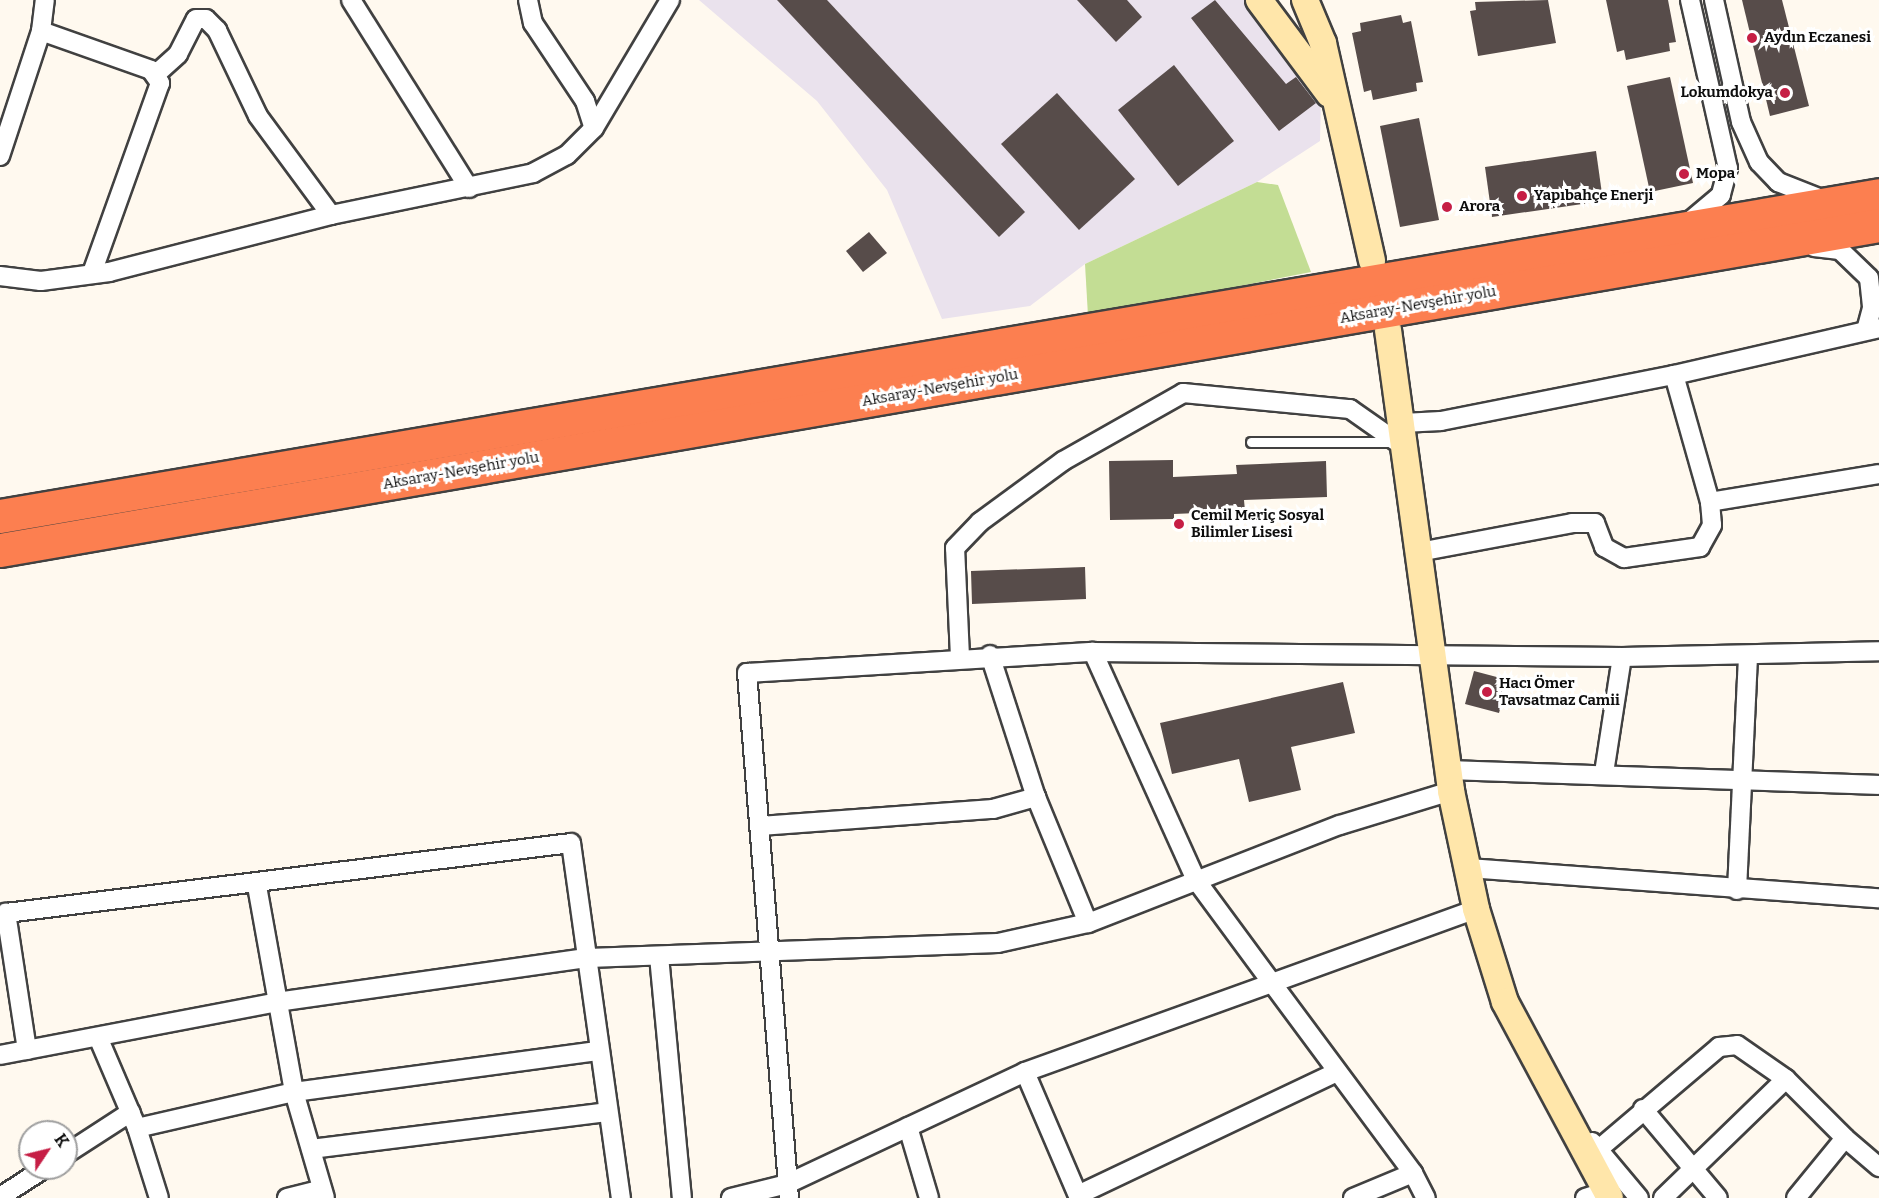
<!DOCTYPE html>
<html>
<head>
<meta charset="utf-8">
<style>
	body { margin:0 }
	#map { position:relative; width:1879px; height:1198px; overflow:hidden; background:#fff9ef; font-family:Bitter,serif }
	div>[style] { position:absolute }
	.industrial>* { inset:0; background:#eae2ed }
	.forest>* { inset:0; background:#c3dd94 }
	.building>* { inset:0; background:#574c4a }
	.roads { filter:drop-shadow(2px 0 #414141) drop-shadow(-2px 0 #414141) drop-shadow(0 2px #414141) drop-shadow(0 -2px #414141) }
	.lane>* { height:9px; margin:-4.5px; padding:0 4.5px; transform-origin:4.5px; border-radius:4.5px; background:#fff }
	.street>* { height:18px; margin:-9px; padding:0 9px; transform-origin:9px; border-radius:9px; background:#fff }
	.secondary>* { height:26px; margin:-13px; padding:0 13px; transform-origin:13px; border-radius:13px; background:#ffe6aa }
	.highway>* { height:33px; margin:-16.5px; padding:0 16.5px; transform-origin:16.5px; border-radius:16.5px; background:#fc7f50 }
	.dots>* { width:16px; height:16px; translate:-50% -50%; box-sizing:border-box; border:3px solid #fff; border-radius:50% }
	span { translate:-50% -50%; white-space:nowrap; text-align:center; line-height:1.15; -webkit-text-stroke:6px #fff; paint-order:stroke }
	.poi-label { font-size:15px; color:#0e0e0e; font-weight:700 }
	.left { translate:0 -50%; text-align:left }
	.right { translate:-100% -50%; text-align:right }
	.street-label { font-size:15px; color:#0e0e0e }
	.north { position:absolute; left:18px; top:1120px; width:60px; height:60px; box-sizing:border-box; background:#fff; border:2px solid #9f9f9f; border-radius:50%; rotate:55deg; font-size:16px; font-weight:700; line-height:24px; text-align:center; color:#0e0e0e }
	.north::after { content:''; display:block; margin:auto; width:21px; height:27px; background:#c61e45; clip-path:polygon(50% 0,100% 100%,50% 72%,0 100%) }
</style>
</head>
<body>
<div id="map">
	<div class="industrial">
		<div style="clip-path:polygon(699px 0,1244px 0,1321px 100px,1320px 141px,1257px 182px,1085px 264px,1030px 306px,942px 319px,887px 190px,817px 101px)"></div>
	</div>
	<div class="forest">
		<div style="clip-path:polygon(1257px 182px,1278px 185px,1311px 272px,1088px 316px,1085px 264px)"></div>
	</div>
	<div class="building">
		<div style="clip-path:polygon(777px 0,827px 0,1025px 212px,999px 237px)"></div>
		<div style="clip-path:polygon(1077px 0,1127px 0,1142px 17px,1116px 42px)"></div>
		<div style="clip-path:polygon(1215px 0,1286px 84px,1296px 77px,1316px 103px,1279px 131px,1191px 18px)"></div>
		<div style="clip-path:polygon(1548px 0,1556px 43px,1478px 56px,1470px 11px,1476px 10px,1475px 2px)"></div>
		<div style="clip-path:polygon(1606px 0,1668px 0,1676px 42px,1669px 43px,1670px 51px,1626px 60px,1624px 50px,1617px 52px)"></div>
		<div style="clip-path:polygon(1742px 0,1782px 0,1809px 106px,1770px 116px)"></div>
		<div style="clip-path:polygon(1401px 15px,1403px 23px,1411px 21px,1423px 82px,1416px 83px,1417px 91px,1373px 100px,1371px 90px,1364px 92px,1352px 33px,1361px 31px,1360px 23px)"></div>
		<div style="clip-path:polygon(1174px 65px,1234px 141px,1178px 186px,1118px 110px)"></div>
		<div style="clip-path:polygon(1670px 77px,1693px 183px,1650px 192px,1627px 86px)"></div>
		<div style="clip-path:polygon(1057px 93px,1135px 179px,1079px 230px,1001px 144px)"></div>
		<div style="clip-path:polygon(1419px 118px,1439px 220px,1400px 227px,1380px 126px)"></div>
		<div style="clip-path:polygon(1596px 151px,1603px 201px,1492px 217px,1485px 167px)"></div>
		<div style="clip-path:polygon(869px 232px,887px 253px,863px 272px,846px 251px)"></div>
		<div style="clip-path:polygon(1173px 460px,1173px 477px,1237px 474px,1236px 465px,1326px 461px,1327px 497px,1244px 500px,1245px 511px,1174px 514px,1174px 519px,1110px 520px,1109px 461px)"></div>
		<div style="clip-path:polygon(1085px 567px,1086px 599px,972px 604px,971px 571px)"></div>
		<div style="clip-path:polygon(1474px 671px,1508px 680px,1499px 713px,1465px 704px)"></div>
		<div style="clip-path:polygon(1343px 682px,1355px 733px,1291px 747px,1301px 790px,1249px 802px,1239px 759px,1172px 774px,1160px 723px)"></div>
	</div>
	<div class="roads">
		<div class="lane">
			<div style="left:1251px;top:442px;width:137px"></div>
		</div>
		<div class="street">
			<div style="left:351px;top:0;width:222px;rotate:57.9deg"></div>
			<div style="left:528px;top:0;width:24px;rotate:78deg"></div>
			<div style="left:533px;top:23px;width:94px;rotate:56.3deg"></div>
			<div style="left:585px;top:101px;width:28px;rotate:72deg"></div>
			<div style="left:1690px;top:0;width:172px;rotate:77.3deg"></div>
			<div style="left:1728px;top:168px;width:28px;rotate:105deg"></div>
			<div style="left:1721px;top:195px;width:40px;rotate:140deg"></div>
			<div style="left:1714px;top:0;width:125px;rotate:77.5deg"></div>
			<div style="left:1741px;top:122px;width:44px;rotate:65.8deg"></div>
			<div style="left:1759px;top:162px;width:28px;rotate:46deg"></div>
			<div style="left:1778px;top:182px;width:49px;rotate:21.4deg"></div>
			<div style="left:41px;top:31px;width:117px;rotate:19.5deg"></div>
			<div style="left:151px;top:70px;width:16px;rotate:55deg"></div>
			<div style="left:160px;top:83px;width:202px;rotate:109.7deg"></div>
			<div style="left:155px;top:75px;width:31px;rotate:-42deg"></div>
			<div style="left:178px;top:54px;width:39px;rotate:-63deg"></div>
			<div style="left:196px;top:19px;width:10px"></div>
			<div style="left:206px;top:19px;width:16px;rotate:45deg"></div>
			<div style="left:217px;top:30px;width:95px;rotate:64.5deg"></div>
			<div style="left:258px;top:116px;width:123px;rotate:53.6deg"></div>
			<div style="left:0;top:156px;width:132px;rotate:-71.8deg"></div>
			<div style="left:41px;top:31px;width:31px;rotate:-83deg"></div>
			<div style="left:1814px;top:247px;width:26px;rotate:7deg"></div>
			<div style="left:1840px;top:250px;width:40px;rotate:44deg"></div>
			<div style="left:1869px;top:278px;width:30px;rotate:84deg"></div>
			<div style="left:1872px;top:308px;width:23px;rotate:105deg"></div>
			<div style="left:0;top:276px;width:41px;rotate:7deg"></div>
			<div style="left:41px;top:281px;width:69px;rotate:-7.5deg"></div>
			<div style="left:109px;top:272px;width:229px;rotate:-14.4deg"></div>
			<div style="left:331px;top:215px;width:206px;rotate:-11.7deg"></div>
			<div style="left:533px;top:173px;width:38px;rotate:-28deg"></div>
			<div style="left:567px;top:155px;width:38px;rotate:-45deg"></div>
			<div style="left:594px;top:128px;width:149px;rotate:-59.3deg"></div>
			<div style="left:1403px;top:423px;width:38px;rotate:-3deg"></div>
			<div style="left:1441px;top:421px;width:237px;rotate:-11.2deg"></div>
			<div style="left:1674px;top:375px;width:210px;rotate:-12.9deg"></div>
			<div style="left:1710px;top:502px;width:171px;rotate:-9.4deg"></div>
			<div style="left:1419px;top:552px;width:156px;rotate:-10.7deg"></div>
			<div style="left:1572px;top:523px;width:23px"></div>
			<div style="left:1595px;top:523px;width:26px;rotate:69deg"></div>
			<div style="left:1604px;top:547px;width:23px;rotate:29deg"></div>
			<div style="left:1624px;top:558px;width:77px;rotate:-8.2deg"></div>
			<div style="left:1700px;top:547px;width:25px;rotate:-61deg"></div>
			<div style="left:1712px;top:525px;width:23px;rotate:-95deg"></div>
			<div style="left:1710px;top:502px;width:132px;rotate:-105.8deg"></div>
			<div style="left:1093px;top:652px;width:250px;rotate:65.7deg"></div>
			<div style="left:1196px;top:880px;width:128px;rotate:53.6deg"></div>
			<div style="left:1272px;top:983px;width:217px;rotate:-19.9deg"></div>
			<div style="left:990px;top:655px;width:149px;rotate:72.1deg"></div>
			<div style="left:1036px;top:797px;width:136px;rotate:67.6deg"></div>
			<div style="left:960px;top:657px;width:109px;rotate:-92.6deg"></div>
			<div style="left:955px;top:548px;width:36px;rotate:-46deg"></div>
			<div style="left:980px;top:522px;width:103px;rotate:-36.3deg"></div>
			<div style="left:1063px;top:461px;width:138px;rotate:-29.5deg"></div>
			<div style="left:1183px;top:393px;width:168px;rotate:5.5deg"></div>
			<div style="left:1350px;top:409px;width:66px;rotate:35.1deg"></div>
			<div style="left:1450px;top:770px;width:429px;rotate:2deg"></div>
			<div style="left:1604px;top:773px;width:117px;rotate:-81.2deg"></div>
			<div style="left:760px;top:826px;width:234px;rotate:-4.2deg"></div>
			<div style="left:993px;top:809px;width:45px;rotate:-15.6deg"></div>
			<div style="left:1467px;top:868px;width:413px;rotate:4.2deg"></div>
			<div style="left:257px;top:886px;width:209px;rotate:79.8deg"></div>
			<div style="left:294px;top:1092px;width:110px;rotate:73.7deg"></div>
			<div style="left:1737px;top:890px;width:235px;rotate:-87.3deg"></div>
			<div style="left:659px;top:956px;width:243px;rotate:84.6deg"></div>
			<div style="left:98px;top:1037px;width:99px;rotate:66.8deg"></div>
			<div style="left:137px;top:1128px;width:73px;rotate:72.6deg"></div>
			<div style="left:27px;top:1050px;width:139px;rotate:-98.7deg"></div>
			<div style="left:6px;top:913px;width:569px;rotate:-7.06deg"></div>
			<div style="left:571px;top:843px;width:359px;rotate:82deg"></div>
			<div style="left:0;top:1055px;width:282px;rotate:-10.8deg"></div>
			<div style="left:277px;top:1002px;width:314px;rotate:-8.1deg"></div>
			<div style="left:588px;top:958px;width:410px;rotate:-2.1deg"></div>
			<div style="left:998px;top:943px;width:92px;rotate:-12.5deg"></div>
			<div style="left:1088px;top:923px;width:270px;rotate:-21.3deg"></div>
			<div style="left:1340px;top:825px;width:116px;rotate:-17deg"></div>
			<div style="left:1025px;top:1072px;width:137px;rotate:66.8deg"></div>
			<div style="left:1643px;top:1109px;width:116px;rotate:49.9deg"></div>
			<div style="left:908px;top:1127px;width:74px;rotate:73.5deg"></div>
			<div style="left:137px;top:1128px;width:161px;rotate:-12.9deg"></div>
			<div style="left:294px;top:1092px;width:308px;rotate:-7.7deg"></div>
			<div style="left:1592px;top:1142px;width:73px;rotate:50deg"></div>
			<div style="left:1600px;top:1148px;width:156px;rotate:-40.3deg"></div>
			<div style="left:1719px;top:1047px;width:18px;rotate:-6deg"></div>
			<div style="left:1737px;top:1045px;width:60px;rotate:34.8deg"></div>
			<div style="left:1786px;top:1079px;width:83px;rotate:45deg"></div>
			<div style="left:311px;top:1149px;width:298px;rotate:-7.1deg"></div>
			<div style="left:66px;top:1154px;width:77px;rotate:-32.9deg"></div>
			<div style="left:1078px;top:1195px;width:287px;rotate:-25.4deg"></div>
			<div style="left:0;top:1197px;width:54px;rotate:-32.8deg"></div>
			<div style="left:287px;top:1198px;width:36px;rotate:-14deg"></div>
			<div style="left:731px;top:1198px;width:58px;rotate:-14deg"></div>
			<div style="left:787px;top:1184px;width:263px;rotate:-25.2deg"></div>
			<div style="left:1025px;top:1072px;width:263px;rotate:-19.8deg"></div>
			<div style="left:1272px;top:983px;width:237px;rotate:53.4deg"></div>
			<div style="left:1413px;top:1173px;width:28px;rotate:63deg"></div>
			<div style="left:789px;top:1198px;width:527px;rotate:-94.57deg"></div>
			<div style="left:747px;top:673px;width:347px;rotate:-3.5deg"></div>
			<div style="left:1093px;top:652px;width:529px;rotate:0.54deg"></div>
			<div style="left:1622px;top:657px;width:257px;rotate:-1.3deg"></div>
			<div style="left:1353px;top:1198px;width:65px;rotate:-22.6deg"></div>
			<div style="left:1585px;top:1198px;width:22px;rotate:-18deg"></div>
			<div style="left:1663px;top:1198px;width:171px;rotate:-44.1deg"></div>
			<div style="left:1796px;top:1198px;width:77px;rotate:-50.8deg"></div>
			<div style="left:1845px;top:1138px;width:45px;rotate:40.5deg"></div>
		</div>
		<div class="secondary">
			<div style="left:1259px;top:0;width:117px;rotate:53.3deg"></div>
			<div style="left:1305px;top:0;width:47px;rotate:67.3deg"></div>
			<div style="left:1323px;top:43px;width:223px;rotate:77.3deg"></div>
			<div style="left:1388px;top:330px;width:465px;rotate:82.2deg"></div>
			<div style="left:1451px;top:791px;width:121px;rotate:78deg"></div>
			<div style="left:1476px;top:909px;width:97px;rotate:72.7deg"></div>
			<div style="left:1505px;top:1002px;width:222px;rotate:61.8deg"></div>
		</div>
		<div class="highway">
			<div style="left:0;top:516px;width:1906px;rotate:-9.69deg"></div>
			<div style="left:0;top:550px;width:1907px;rotate:-9.81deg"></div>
		</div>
	</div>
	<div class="dots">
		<div style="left:1752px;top:38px;background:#c61e45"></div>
		<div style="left:1785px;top:93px;background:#c61e45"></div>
		<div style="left:1684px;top:174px;background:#c61e45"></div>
		<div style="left:1522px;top:196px;background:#c61e45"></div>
		<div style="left:1447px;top:207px;background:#c61e45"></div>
		<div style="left:1179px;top:524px;background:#c61e45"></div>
		<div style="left:1487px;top:692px;background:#c61e45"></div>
	</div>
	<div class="poi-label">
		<span class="left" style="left:1764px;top:38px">Aydın Eczanesi</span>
		<span class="right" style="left:1773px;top:93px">Lokumdokya</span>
		<span class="left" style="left:1696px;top:174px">Mopa</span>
		<span class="left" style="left:1534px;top:196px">Yapıbahçe Enerji</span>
		<span class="left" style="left:1459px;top:207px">Arora</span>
		<span class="left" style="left:1191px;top:524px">Cemil Meriç Sosyal<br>Bilimler Lisesi</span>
		<span class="left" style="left:1499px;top:692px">Hacı Ömer<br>Tavsatmaz Camii</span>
	</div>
	<div class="street-label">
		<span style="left:1418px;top:305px;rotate:-10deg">Aksaray-Nevşehir yolu</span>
		<span style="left:940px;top:388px;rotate:-10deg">Aksaray-Nevşehir yolu</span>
		<span style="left:461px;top:471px;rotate:-10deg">Aksaray-Nevşehir yolu</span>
	</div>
	<div class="north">K</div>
</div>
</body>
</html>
